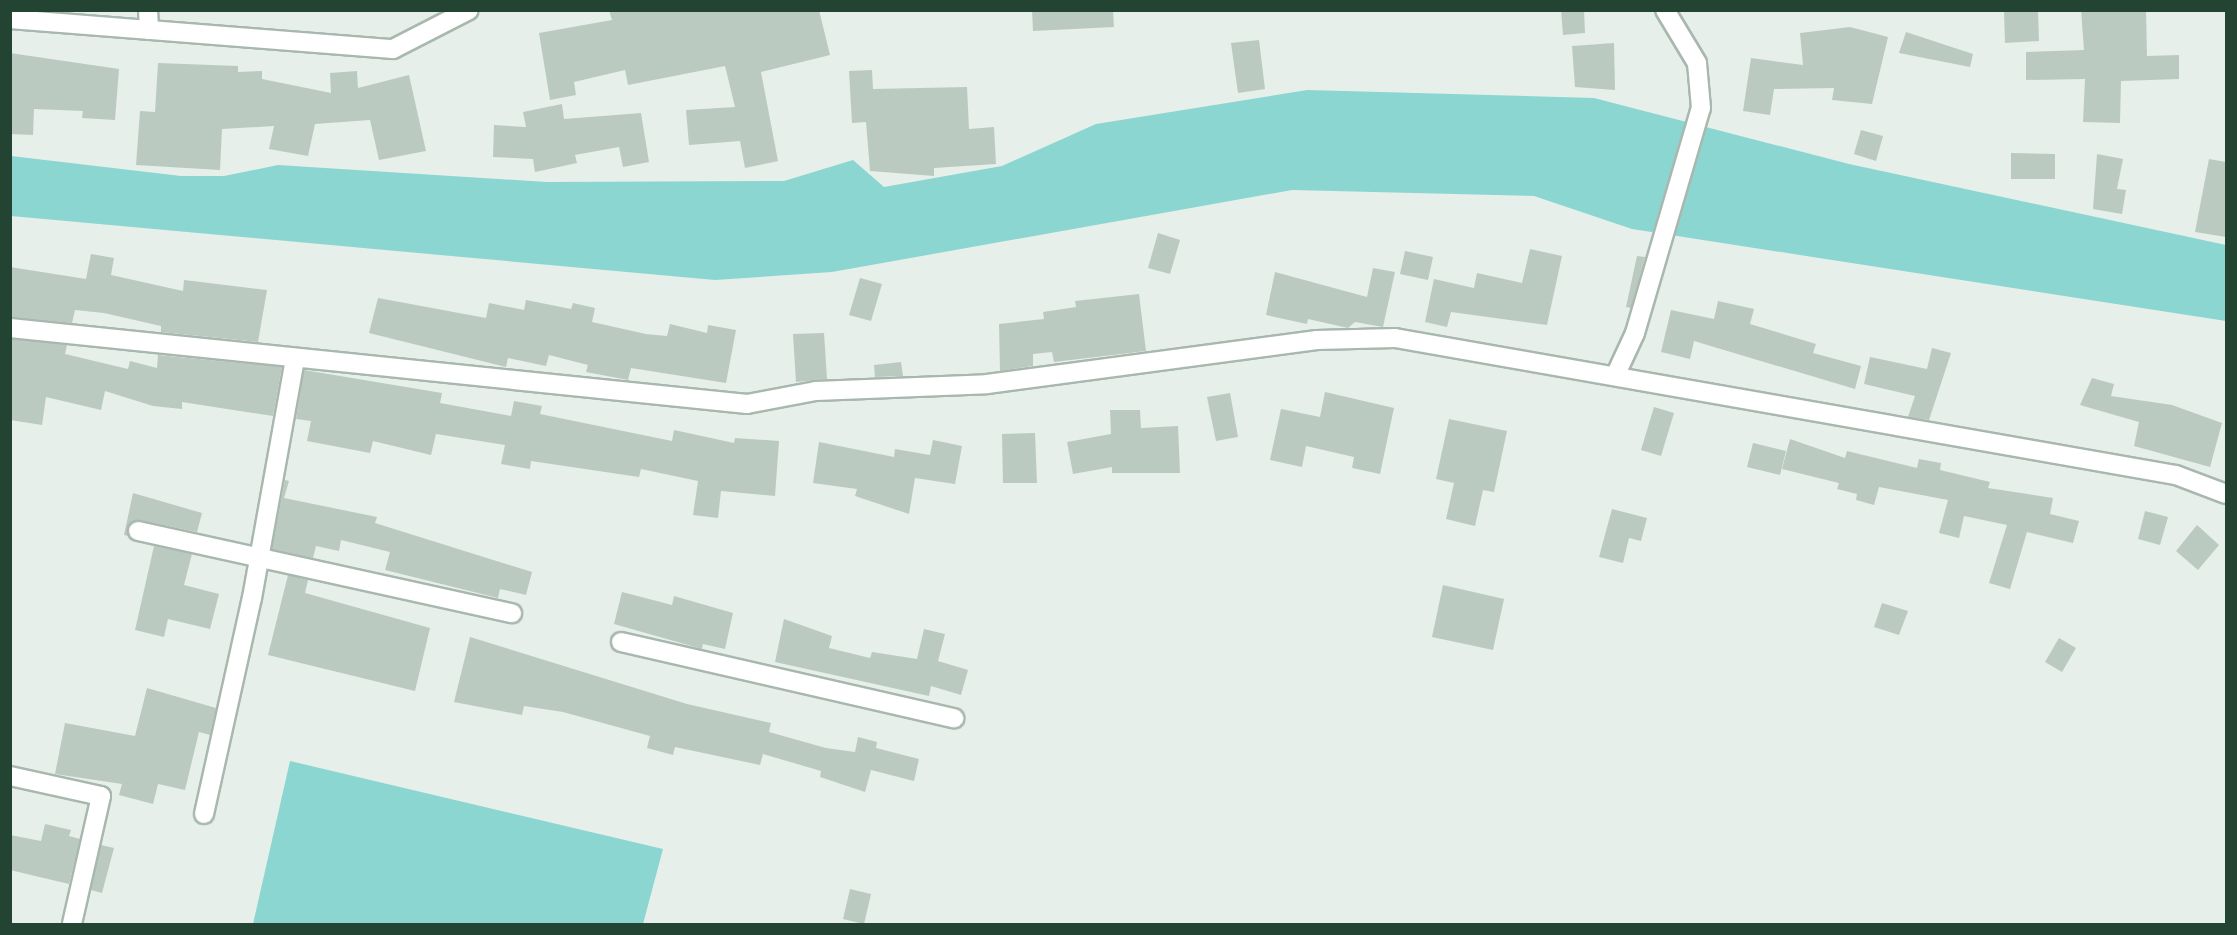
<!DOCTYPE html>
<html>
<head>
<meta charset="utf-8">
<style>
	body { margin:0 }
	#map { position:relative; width:2237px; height:935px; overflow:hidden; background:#e6efe9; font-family:"Exo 2",sans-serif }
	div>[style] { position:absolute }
	.water>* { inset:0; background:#8cd6d1 }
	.building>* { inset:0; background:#bbcac1 }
	.roads { filter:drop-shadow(2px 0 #a8b8af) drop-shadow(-2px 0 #a8b8af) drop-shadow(0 2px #a8b8af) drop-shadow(0 -2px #a8b8af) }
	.minor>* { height:18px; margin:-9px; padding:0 9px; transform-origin:9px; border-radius:9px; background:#fff }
	.tertiary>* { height:18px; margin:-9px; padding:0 9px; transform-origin:9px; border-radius:9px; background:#fff }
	span { translate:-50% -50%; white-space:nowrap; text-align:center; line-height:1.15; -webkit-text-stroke:6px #f7fbf8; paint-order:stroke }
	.frame { position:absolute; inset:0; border:12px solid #234333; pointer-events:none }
</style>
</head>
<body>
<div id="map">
	<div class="water">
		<div style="clip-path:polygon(1307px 90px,1594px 98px,1849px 164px,2226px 245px,2226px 321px,1632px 229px,1534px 196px,1292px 190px,832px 272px,715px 280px,11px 216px,11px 156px,181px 176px,224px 176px,278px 165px,547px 182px,784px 181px,853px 160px,884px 187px,1002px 166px,1096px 124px)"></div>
		<div style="clip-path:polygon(290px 761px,663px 849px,643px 924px,253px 924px)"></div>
	</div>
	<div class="building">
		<div style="clip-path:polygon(609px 10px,819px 10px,830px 55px,761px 72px,778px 161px,745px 168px,740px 141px,689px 145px,686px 110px,735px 107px,725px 66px,628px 85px,625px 70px,574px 82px,576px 95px,550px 100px,539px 33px,612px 20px)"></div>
		<div style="clip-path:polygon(1032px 10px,1113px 10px,1114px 27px,1033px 31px)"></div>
		<div style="clip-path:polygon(1561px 10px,1584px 10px,1585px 33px,1563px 35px)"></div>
		<div style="clip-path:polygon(2004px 10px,2038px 10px,2039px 41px,2005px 43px)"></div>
		<div style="clip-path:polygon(2081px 10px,2146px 10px,2147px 56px,2179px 55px,2179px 79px,2121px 81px,2120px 123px,2083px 122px,2085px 79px,2026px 80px,2026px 52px,2084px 50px)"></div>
		<div style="clip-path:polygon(1850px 27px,1888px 37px,1872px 104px,1832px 100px,1834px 88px,1774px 89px,1770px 115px,1743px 111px,1751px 58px,1803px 65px,1800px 33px)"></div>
		<div style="clip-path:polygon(1906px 32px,1973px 54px,1970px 67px,1899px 53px)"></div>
		<div style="clip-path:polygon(1259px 40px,1265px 89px,1238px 93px,1231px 43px)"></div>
		<div style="clip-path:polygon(1614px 43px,1615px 90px,1575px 87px,1572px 46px)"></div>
		<div style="clip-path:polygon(10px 53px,119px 69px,115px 120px,82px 118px,83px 111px,34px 109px,33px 135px,10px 134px)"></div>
		<div style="clip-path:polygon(158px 63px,238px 66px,238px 72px,262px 71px,262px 79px,331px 93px,330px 73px,357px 71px,358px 88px,409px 75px,426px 151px,379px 160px,370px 120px,315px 124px,308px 156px,269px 149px,274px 126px,222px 129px,220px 170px,136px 165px,140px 111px,155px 112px)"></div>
		<div style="clip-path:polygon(872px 70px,873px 89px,967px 87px,969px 129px,994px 127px,996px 164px,934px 168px,934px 176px,870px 171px,866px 122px,852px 123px,849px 71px)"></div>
		<div style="clip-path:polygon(562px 104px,564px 119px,641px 113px,649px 162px,623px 167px,619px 147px,575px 155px,577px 163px,535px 172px,533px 159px,493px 157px,494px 125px,526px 127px,523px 112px)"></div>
		<div style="clip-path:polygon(1861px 130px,1883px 136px,1876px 161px,1854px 154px)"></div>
		<div style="clip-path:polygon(2011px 153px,2055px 154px,2055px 179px,2011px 179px)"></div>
		<div style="clip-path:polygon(2097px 154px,2123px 159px,2117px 189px,2126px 190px,2122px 214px,2093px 209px)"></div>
		<div style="clip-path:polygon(2209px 159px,2226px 162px,2226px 237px,2195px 232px)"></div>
		<div style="clip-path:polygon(1158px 233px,1180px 240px,1170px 274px,1148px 268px)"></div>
		<div style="clip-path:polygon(1530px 249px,1562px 256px,1547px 325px,1451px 312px,1447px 327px,1425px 322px,1434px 279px,1474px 288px,1477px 273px,1522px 283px)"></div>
		<div style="clip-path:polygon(1405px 251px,1433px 257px,1428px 280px,1400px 274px)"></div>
		<div style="clip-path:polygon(91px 254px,114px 258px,111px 275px,183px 291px,184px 280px,267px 290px,258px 342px,161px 332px,161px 326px,104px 313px,75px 310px,72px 323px,10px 317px,10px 267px,86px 279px)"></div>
		<div style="clip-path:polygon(1637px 256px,1645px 257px,1631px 308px,1626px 307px)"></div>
		<div style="clip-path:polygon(1373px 268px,1395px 272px,1383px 327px,1355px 322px,1348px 328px,1308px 319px,1307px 324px,1266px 315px,1275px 272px,1367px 297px)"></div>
		<div style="clip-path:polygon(860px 278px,882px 284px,871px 321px,849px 315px)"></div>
		<div style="clip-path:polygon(1139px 294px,1146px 351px,1054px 362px,1052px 352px,1033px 354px,1033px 366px,1000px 371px,999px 324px,1044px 319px,1043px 312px,1076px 307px,1075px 301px)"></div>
		<div style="clip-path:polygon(378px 298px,486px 318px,489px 303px,524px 310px,526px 300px,571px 309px,573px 303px,595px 308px,592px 322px,646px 334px,667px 336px,670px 324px,707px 333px,708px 325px,736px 330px,726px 383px,631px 368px,628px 380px,586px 372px,588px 365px,549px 355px,546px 366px,508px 358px,506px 367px,369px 333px)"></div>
		<div style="clip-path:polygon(1718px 301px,1754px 309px,1750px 324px,1816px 344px,1813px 353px,1861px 366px,1855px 389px,1694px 341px,1690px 359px,1661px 352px,1671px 310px,1714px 319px)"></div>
		<div style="clip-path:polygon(824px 333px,827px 379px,796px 382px,793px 334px)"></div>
		<div style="clip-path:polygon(10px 339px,67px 345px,65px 354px,128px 369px,130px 361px,157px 368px,158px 355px,282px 367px,273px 416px,182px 402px,182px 409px,153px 406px,105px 391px,101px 410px,46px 397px,42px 425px,10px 420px)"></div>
		<div style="clip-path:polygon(1932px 348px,1951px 353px,1929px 420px,1908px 417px,1915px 396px,1864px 384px,1870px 357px,1927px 369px)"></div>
		<div style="clip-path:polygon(901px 362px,903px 376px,875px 377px,874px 365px)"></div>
		<div style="clip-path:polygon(304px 370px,442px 393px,440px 403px,511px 416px,514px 401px,542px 406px,540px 414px,672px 441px,674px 430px,734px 443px,735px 438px,779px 441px,775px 496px,721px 491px,718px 518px,693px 515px,698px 481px,641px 469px,639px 477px,531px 461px,530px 469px,501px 464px,505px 445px,436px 434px,431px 455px,373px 441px,370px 453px,307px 441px,311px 421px,296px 419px)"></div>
		<div style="clip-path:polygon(2092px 378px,2114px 384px,2111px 396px,2172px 405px,2222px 423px,2210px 467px,2134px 446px,2139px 422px,2080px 405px)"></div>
		<div style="clip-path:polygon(1325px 392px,1394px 408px,1380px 474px,1352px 468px,1354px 457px,1306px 446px,1302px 467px,1270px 460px,1281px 409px,1320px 417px)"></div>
		<div style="clip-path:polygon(1230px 393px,1238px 437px,1216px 441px,1207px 397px)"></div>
		<div style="clip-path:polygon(1654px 407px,1674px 413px,1661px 456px,1641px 450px)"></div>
		<div style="clip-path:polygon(1110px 410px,1140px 410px,1141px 428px,1178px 426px,1180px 473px,1112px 473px,1112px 467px,1073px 474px,1067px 442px,1111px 434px)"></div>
		<div style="clip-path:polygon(1449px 419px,1507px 431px,1494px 492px,1483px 490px,1475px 526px,1446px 519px,1454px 483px,1436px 479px)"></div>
		<div style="clip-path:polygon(1035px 433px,1037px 483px,1003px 483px,1002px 434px)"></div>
		<div style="clip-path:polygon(1790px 439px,1845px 458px,1847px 451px,1917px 468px,1919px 459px,1941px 463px,1940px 470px,1990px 482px,1988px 488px,2053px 498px,2050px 514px,2079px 521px,2073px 543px,2027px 532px,2010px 589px,1989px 583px,2007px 525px,1964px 516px,1959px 538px,1939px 533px,1948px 500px,1879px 487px,1874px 505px,1856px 500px,1857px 494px,1837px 489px,1839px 483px,1782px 469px)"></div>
		<div style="clip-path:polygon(933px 440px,962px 446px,955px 484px,915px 478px,909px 514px,855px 496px,857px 489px,813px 483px,819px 442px,894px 457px,895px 449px,930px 455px)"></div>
		<div style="clip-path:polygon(1753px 443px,1786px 451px,1780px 475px,1747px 467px)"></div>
		<div style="clip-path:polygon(285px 480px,289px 481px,284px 498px,377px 517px,375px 523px,532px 572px,526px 595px,500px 589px,498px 598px,385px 570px,390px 552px,341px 540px,339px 551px,316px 546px,313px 558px,272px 549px)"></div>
		<div style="clip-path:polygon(133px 493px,202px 513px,197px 532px,140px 520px,130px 523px,128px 536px,124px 535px)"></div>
		<div style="clip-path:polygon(1612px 509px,1647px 518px,1641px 541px,1629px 538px,1623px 563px,1599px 557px)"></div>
		<div style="clip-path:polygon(2145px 511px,2168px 517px,2160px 545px,2138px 539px)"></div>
		<div style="clip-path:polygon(2197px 525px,2219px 545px,2198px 570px,2176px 551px)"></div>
		<div style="clip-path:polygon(154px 546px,192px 554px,184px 585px,219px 594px,210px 629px,168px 619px,164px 637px,135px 630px)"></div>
		<div style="clip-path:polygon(288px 575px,308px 580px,305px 593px,430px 628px,415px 691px,268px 655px)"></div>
		<div style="clip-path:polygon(1443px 585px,1504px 599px,1493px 650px,1432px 637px)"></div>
		<div style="clip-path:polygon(622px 592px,672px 605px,674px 596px,733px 613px,725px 649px,703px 644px,702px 649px,614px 624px)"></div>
		<div style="clip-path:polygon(1882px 603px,1908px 611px,1899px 635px,1874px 627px)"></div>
		<div style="clip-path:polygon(784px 619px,832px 636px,829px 648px,870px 658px,872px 652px,917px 659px,924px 629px,945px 634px,938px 661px,968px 670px,961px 695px,931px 686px,929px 696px,775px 662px)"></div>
		<div style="clip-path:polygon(470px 637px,687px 704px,771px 723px,769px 732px,826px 748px,855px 752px,858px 737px,877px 742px,876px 748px,919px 759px,914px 781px,871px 770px,865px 792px,820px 777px,821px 771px,763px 754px,760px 765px,675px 747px,673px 755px,647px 748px,650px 736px,563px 712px,524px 706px,522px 715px,454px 702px)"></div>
		<div style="clip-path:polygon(2059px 638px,2076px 648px,2062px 672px,2045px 662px)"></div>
		<div style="clip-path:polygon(147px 688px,216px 708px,210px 735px,199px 732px,185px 790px,158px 784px,153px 804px,119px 795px,122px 784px,55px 774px,65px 723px,135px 736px)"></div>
		<div style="clip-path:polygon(45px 824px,71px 830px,69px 836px,80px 839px,69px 884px,10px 870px,10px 835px,41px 841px)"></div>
		<div style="clip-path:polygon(101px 845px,114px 848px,102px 893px,91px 890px)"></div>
		<div style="clip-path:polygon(850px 889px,871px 894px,864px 924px,843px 919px)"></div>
	</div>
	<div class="roads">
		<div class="minor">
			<div style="left:148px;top:10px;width:20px;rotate:87deg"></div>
			<div style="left:10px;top:328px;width:741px;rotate:5.89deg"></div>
			<div style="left:747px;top:404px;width:70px;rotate:-10.7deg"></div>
			<div style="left:816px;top:391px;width:171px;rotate:-2.3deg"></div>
			<div style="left:987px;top:384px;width:333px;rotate:-7.6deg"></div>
			<div style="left:1317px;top:340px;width:78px;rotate:-1.5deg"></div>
			<div style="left:1395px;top:338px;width:793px;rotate:9.95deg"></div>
			<div style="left:2176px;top:475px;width:53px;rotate:20.8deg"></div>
			<div style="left:1616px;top:374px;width:45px;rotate:-65.1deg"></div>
			<div style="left:1635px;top:333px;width:234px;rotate:-73.7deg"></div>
			<div style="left:1701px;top:108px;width:45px;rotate:-95.1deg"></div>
			<div style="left:1697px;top:63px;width:62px;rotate:-121.1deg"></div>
			<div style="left:138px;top:531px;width:383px;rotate:12.4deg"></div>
			<div style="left:621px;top:642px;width:342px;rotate:12.9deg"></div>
			<div style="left:10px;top:776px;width:93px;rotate:12.4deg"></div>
			<div style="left:101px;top:796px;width:131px;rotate:102.8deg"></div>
			<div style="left:204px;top:814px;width:221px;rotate:-77.5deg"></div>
			<div style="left:252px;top:598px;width:244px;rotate:-79.8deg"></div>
		</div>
		<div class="tertiary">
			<div style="left:10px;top:19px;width:384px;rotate:4.5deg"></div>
			<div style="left:393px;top:49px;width:85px;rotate:-27.2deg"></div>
		</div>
	</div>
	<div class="frame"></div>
</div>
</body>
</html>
